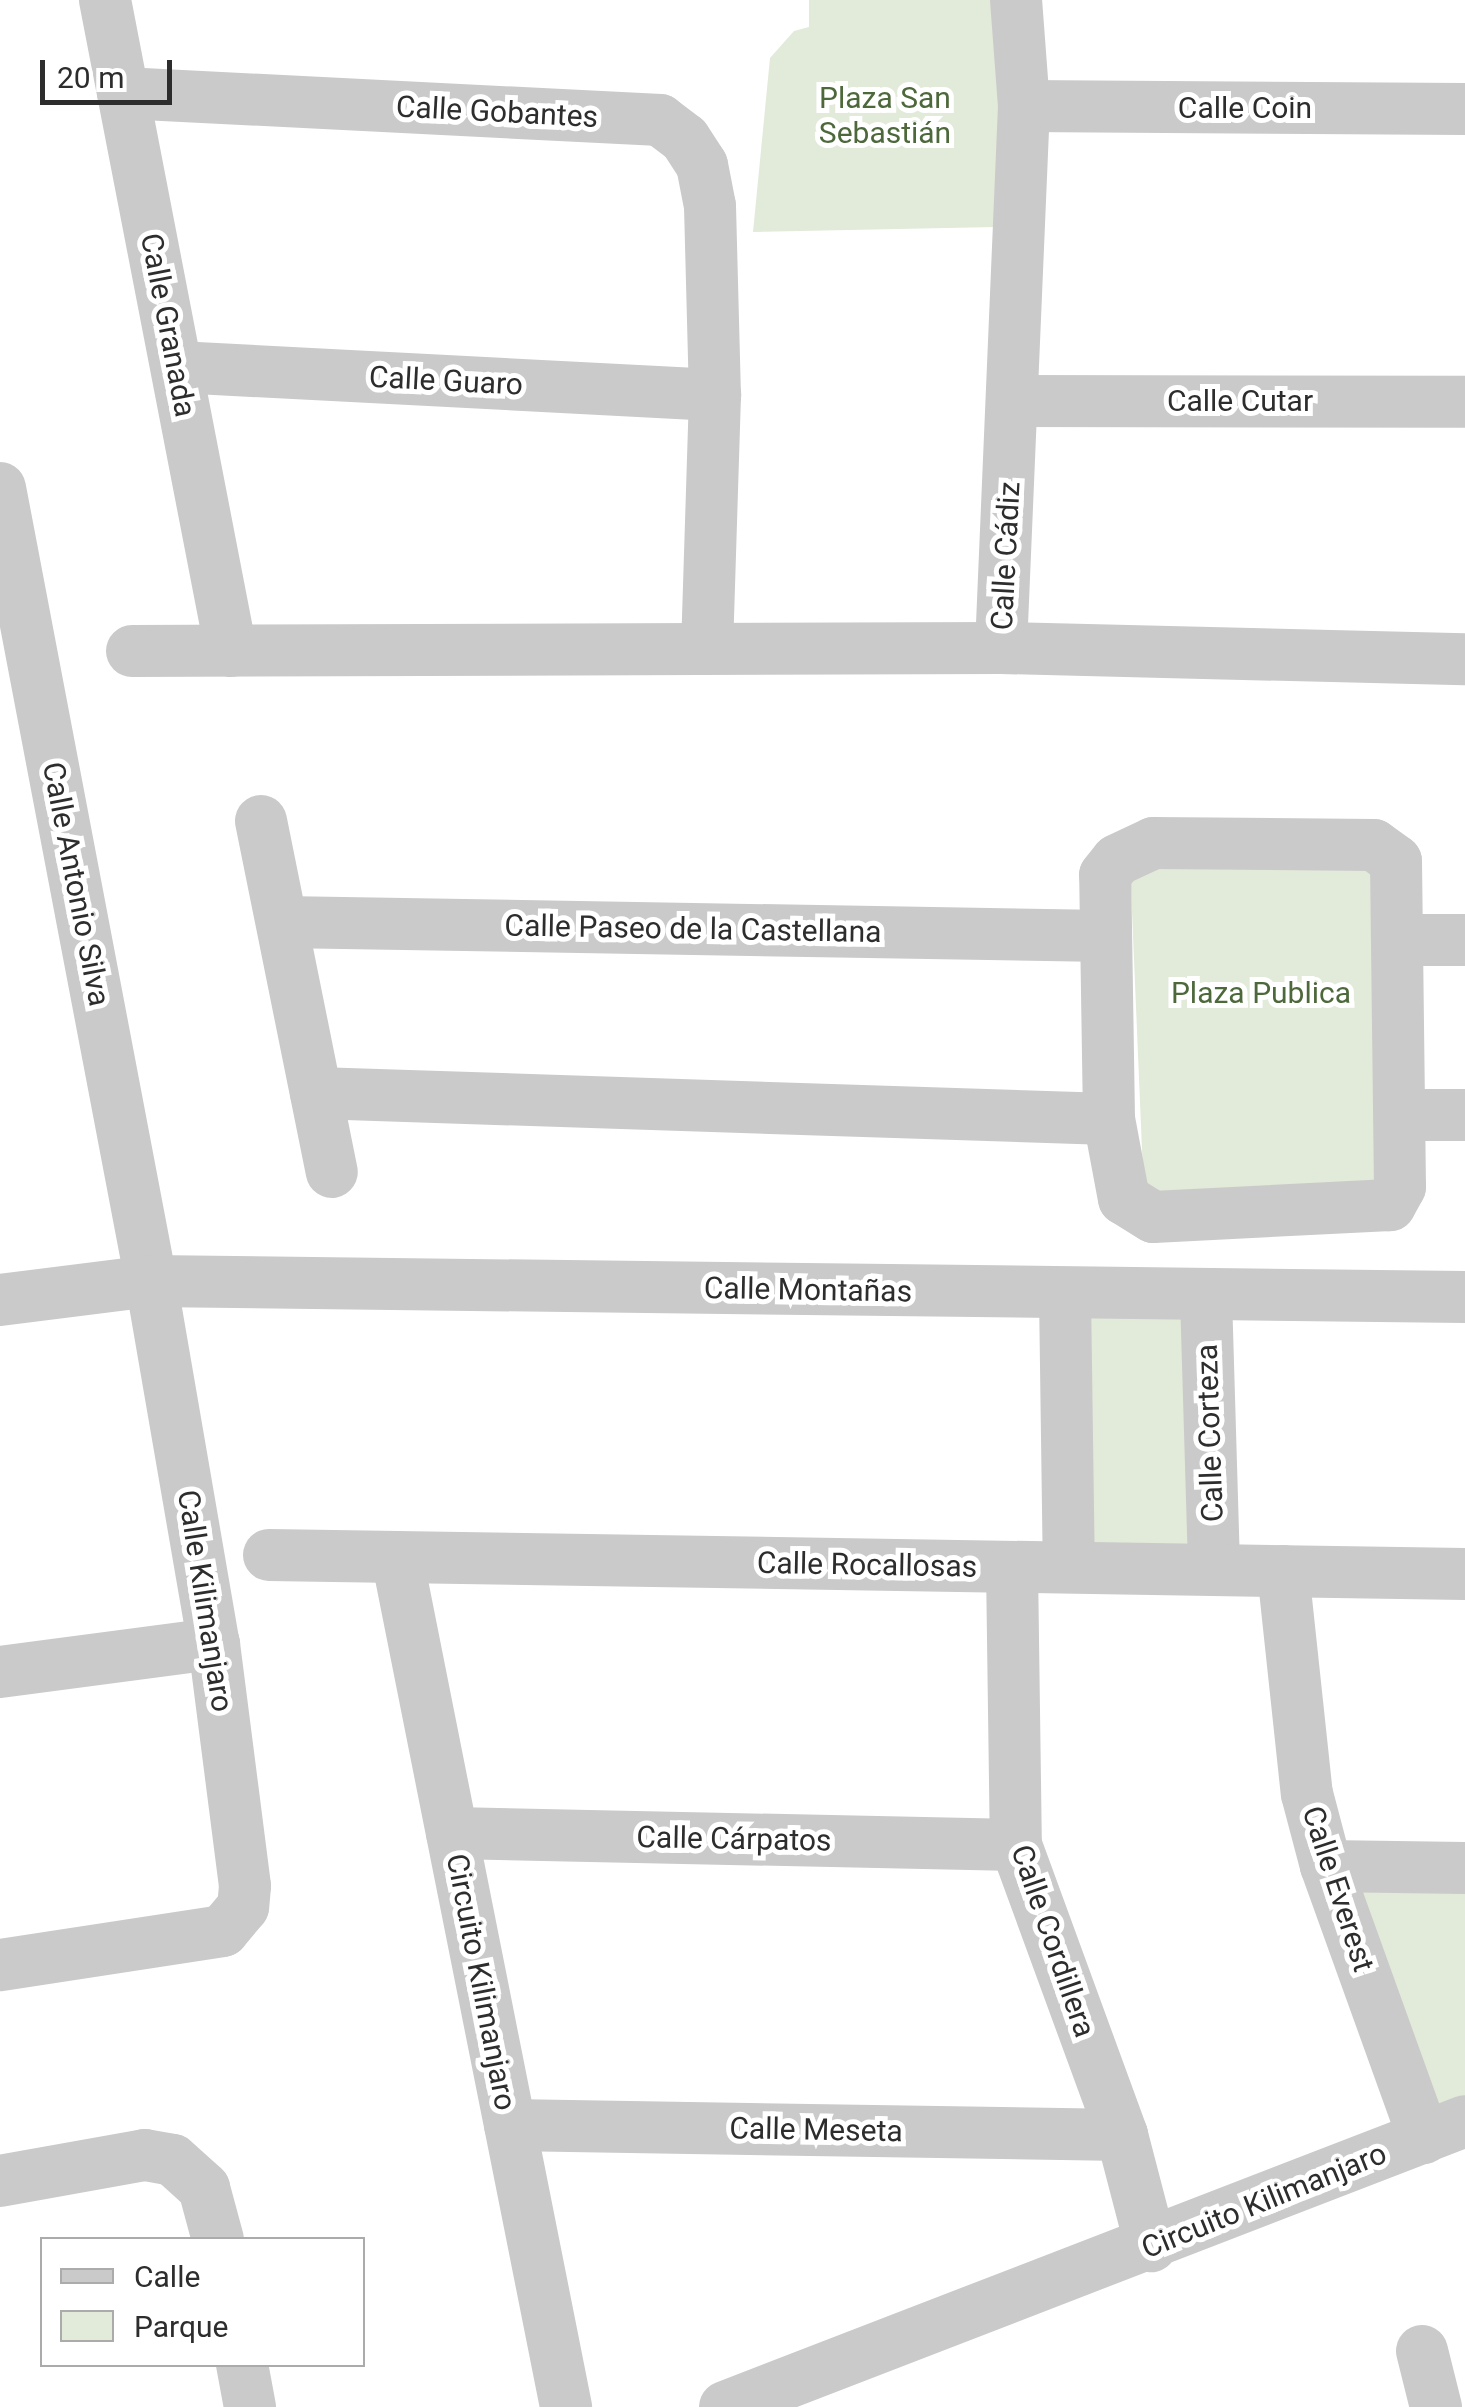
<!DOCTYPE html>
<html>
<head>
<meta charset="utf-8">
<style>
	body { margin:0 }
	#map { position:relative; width:1465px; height:2407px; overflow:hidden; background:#fff; font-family:Roboto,sans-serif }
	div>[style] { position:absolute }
	.green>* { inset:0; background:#e2eada }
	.minor>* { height:52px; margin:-26px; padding:0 26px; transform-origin:26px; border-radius:26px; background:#cacaca }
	span { translate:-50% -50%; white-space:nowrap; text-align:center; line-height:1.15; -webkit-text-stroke:10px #fff; paint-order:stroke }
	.park-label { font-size:30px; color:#4d683b }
	.street-label { font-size:30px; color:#2d2d2d }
	.legend { position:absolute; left:40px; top:2237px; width:325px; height:130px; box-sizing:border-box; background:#fff; border:2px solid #ababab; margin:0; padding:12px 18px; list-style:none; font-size:30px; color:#2d2d2d }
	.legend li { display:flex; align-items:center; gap:20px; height:50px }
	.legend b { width:50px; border:2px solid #ababab }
	.scale { position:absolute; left:40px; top:60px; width:132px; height:45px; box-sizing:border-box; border:5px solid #2d2d2d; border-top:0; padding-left:12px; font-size:30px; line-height:35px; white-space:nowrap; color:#2d2d2d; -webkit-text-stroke:8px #fff; paint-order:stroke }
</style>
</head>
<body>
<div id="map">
	<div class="green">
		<div style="clip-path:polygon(809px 0,1003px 0,996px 227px,753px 232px,770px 58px,794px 31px,809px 27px)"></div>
		<div style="clip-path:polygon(1130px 864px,1389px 868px,1385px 1192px,1144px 1197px)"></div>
		<div style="clip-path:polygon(1194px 1312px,1202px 1558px,1082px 1552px,1083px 1313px)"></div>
		<div style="clip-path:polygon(1465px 1886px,1465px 2105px,1432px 2118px,1351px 1887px)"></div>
	</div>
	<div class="minor">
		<div style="left:105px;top:0;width:663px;rotate:79.05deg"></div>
		<div style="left:123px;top:93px;width:538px;rotate:2.88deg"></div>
		<div style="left:660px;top:120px;width:31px;rotate:37deg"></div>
		<div style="left:685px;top:139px;width:31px;rotate:57deg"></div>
		<div style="left:702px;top:165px;width:42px;rotate:79deg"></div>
		<div style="left:710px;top:206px;width:189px;rotate:88.5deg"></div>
		<div style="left:715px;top:395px;width:254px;rotate:91.8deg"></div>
		<div style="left:1024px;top:106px;width:441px;rotate:0.4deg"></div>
		<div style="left:177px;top:367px;width:539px;rotate:2.98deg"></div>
		<div style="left:1014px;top:401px;width:451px;rotate:0.1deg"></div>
		<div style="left:0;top:488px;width:807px;rotate:79.22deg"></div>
		<div style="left:151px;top:1281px;width:368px;rotate:80.2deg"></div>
		<div style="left:214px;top:1644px;width:244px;rotate:82.7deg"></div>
		<div style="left:245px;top:1886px;width:21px;rotate:95deg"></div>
		<div style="left:243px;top:1907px;width:31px;rotate:130deg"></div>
		<div style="left:223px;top:1931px;width:226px;rotate:171.3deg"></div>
		<div style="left:1001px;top:648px;width:542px;rotate:-87.57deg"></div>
		<div style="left:1024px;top:106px;width:106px;rotate:-94.3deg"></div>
		<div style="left:132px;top:651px;width:869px;rotate:-0.2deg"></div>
		<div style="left:1001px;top:648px;width:464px;rotate:1.4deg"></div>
		<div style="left:261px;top:821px;width:358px;rotate:78.6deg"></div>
		<div style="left:1153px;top:843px;width:221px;rotate:0.5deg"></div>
		<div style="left:1374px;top:845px;width:27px;rotate:36deg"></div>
		<div style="left:1396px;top:861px;width:326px;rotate:89.3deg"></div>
		<div style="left:1400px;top:1187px;width:21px;rotate:119deg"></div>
		<div style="left:1390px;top:1205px;width:237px;rotate:177.1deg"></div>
		<div style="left:1153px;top:1217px;width:34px;rotate:-148deg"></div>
		<div style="left:1124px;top:1199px;width:81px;rotate:-100.6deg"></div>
		<div style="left:1109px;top:1119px;width:244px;rotate:-90.9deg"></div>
		<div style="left:1105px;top:875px;width:19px;rotate:-51deg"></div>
		<div style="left:1117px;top:860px;width:40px;rotate:-25deg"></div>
		<div style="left:282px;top:922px;width:823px;rotate:0.97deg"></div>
		<div style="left:1402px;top:940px;width:63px"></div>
		<div style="left:316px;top:1093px;width:793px;rotate:1.88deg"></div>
		<div style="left:1401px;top:1115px;width:64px"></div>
		<div style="left:1065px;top:1294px;width:273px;rotate:89.2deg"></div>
		<div style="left:1206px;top:1296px;width:274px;rotate:88.3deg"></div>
		<div style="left:0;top:1300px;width:152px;rotate:-7.2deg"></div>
		<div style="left:151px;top:1281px;width:1314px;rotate:0.7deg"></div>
		<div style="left:269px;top:1555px;width:1196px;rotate:0.91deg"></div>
		<div style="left:397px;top:1557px;width:867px;rotate:78.75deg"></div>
		<div style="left:1012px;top:1567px;width:278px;rotate:89.2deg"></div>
		<div style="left:1016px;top:1845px;width:309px;rotate:69.9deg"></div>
		<div style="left:1122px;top:2135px;width:115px;rotate:75.4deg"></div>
		<div style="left:1283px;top:1571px;width:224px;rotate:83.9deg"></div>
		<div style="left:1307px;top:1794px;width:74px;rotate:75.2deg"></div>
		<div style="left:1326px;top:1866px;width:289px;rotate:70.2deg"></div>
		<div style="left:0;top:1672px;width:216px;rotate:-7.5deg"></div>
		<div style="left:452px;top:1833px;width:564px;rotate:1.22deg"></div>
		<div style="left:1326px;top:1866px;width:139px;rotate:0.8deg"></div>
		<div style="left:510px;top:2125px;width:612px;rotate:0.94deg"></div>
		<div style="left:0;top:2181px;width:147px;rotate:-10.2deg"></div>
		<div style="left:145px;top:2155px;width:28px;rotate:10deg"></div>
		<div style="left:173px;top:2160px;width:42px;rotate:42.1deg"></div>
		<div style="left:204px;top:2188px;width:54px;rotate:74.9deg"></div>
		<div style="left:1422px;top:2351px;width:58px;rotate:76deg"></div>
		<div style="left:242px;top:2364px;width:44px;rotate:79.5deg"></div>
		<div style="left:725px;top:2407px;width:793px;rotate:-21.13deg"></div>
	</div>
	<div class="park-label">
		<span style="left:885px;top:115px">Plaza San<br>Sebastián</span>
		<span style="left:1261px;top:993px">Plaza Publica</span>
	</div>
	<div class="street-label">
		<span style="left:1245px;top:108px">Calle Coin</span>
		<span style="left:497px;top:112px;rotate:3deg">Calle Gobantes</span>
		<span style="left:168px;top:325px;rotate:79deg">Calle Granada</span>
		<span style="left:446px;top:381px;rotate:3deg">Calle Guaro</span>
		<span style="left:1240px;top:401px">Calle Cutar</span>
		<span style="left:1006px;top:556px;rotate:-87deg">Calle Cádiz</span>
		<span style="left:76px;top:884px;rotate:79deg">Calle Antonio Silva</span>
		<span style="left:693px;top:929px;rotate:1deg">Calle Paseo de la Castellana</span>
		<span style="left:808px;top:1290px;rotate:1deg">Calle Montañas</span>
		<span style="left:1210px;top:1433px;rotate:-92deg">Calle Corteza</span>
		<span style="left:867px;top:1565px;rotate:1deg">Calle Rocallosas</span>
		<span style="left:205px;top:1601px;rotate:81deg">Calle Kilimanjaro</span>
		<span style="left:734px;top:1839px;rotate:1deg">Calle Cárpatos</span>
		<span style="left:1338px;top:1889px;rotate:72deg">Calle Everest</span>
		<span style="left:1053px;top:1941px;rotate:71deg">Calle Cordillera</span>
		<span style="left:481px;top:1982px;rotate:79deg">Circuito Kilimanjaro</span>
		<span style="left:816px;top:2130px;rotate:1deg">Calle Meseta</span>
		<span style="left:1264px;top:2201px;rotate:-22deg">Circuito Kilimanjaro</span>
	</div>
	<ul class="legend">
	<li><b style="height:12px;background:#cacaca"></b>Calle</li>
	<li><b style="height:28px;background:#e2eada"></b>Parque</li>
	</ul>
	<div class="scale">20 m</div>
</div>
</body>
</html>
